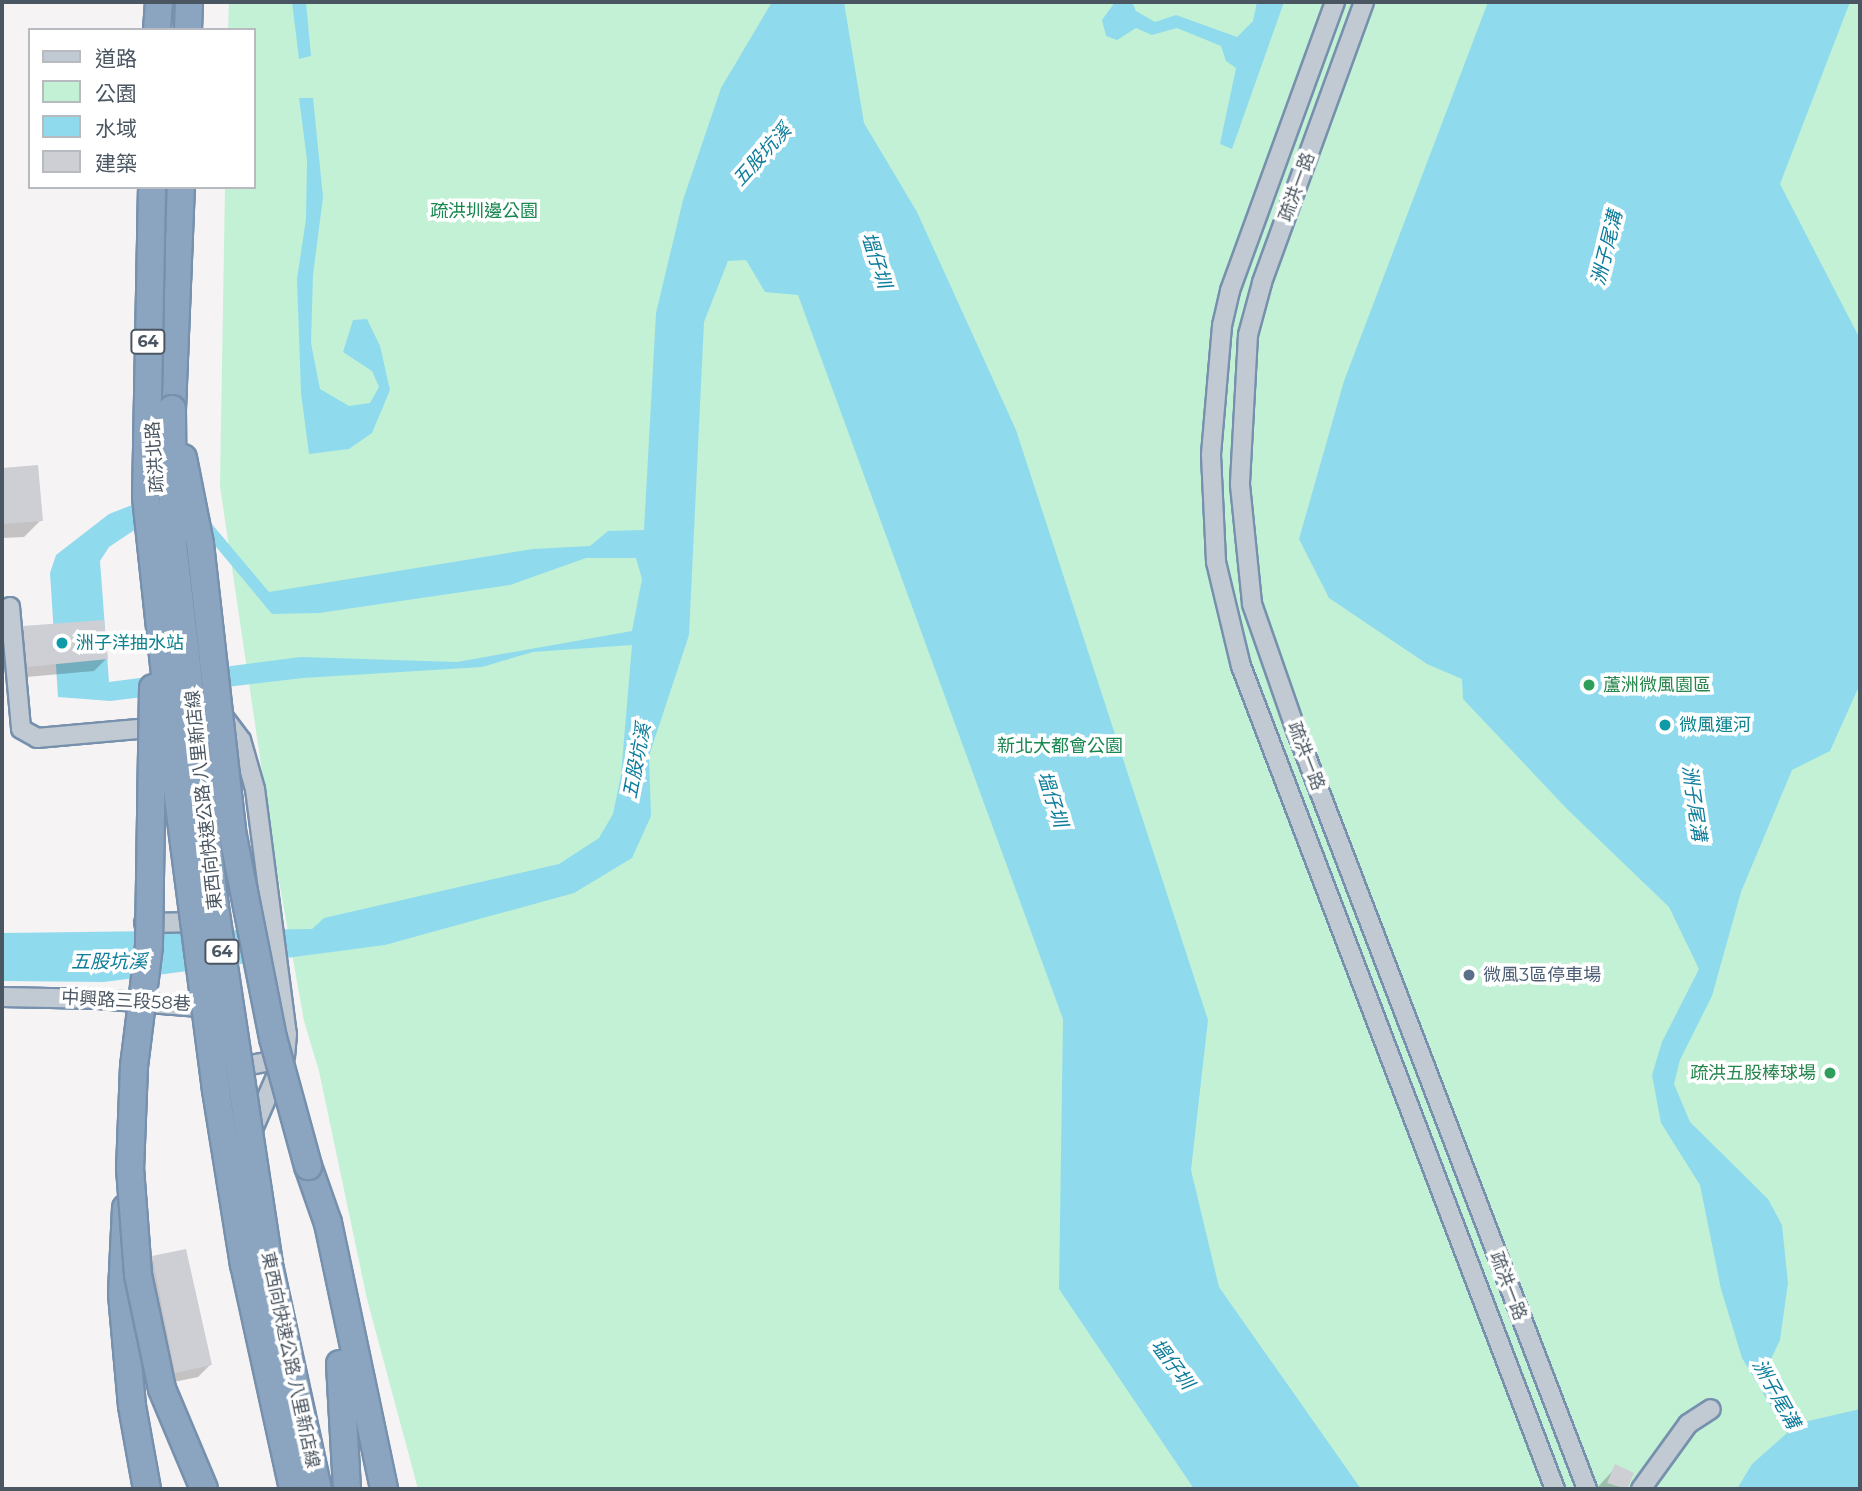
<!DOCTYPE html>
<html>
<head>
<meta charset="utf-8">
<style>
	body { margin:0 }
	#map { position:relative; width:1862px; height:1491px; overflow:hidden; background:#f5f3f3; font-family:Montserrat,"Noto Sans TC",sans-serif }
	div>[style] { position:absolute }
	.green>* { inset:0; background:#c3f1d5 }
	.water>* { inset:0; background:#90daee }
	.shadow>* { inset:0; background:#0003 }
	.building>* { inset:0; background:#cdcfd5 }
	.roads { filter:drop-shadow(2px 0 #7690ad) drop-shadow(-2px 0 #7690ad) drop-shadow(0 2px #7690ad) drop-shadow(0 -2px #7690ad) }
	.minor>* { height:18px; margin:-9px; padding:0 9px; transform-origin:9px; border-radius:9px; background:#c1cad2 }
	.highway>* { height:26px; margin:-13px; padding:0 13px; transform-origin:13px; border-radius:13px; background:#8ba5c1 }
	.bridges { filter:drop-shadow(2px 0 #7690ad) drop-shadow(-2px 0 #7690ad) drop-shadow(0 2px #7690ad) drop-shadow(0 -2px #7690ad) }
	.highway-bridge>* { height:26px; margin:-13px; padding:0 13px; transform-origin:13px; border-radius:13px; background:#8ba5c1 }
	.dots>* { width:19px; height:19px; translate:-50% -50%; box-sizing:border-box; border:4px solid #fff; border-radius:50% }
	span { translate:-50% -50%; white-space:nowrap; text-align:center; line-height:1.15; -webkit-text-stroke:7px #fff; paint-order:stroke }
	.shield-label span { padding:2px 5px; background:#fff; border:2px solid; border-radius:5px; -webkit-text-stroke-width:0 }
	.shield-label { font-size:16px; color:#4a5661; font-weight:700 }
	.street-label { font-size:18px; color:#4a5661 }
	.park-label { font-size:18px; color:#17864f }
	.culture-label { font-size:18px; color:#0d838f }
	.left { translate:0 -50%; text-align:left }
	.leisure-label { font-size:18px; color:#27864d }
	.right { translate:-100% -50%; text-align:right }
	.service-label { font-size:18px; color:#4e5e75 }
	.water-label { font-size:19px; color:#0c7c9b; font-style:italic }
	.frame { position:absolute; inset:0; border:4px solid #4a5661; pointer-events:none }
	.legend { position:absolute; left:28px; top:28px; width:228px; height:161px; box-sizing:border-box; background:#fff; border:2px solid #b7bbc0; margin:0; padding:9px 12px; list-style:none; font-size:21px; color:#4a5661 }
	.legend li { display:flex; align-items:center; gap:14px; height:35px }
	.legend b { width:35px; border:2px solid #b7bbc0 }
</style>
</head>
<body>
<div id="map">
	<div class="green">
		<div style="clip-path:polygon(229px 2px,1860px 2px,1860px 1489px,418px 1489px,367px 1299px,319px 1071px,304px 1021px,274px 853px,220px 486px,225px 187px,254px 187px,254px 30px,228px 30px)"></div>
	</div>
	<div class="water">
		<div style="clip-path:polygon(292px 2px,306px 2px,311px 56px,299px 59px)"></div>
		<div style="clip-path:polygon(evenodd,772px 2px,844px 2px,864px 123px,917px 212px,1016px 430px,1208px 1020px,1191px 1170px,1219px 1287px,1361px 1489px,1194px 1489px,1059px 1289px,1063px 1019px,798px 295px,765px 292px,746px 260px,728px 261px,704px 322px,689px 635px,649px 756px,651px 816px,632px 858px,574px 893px,385px 945px,104px 982px,2px 981px,2px 933px,312px 929px,324px 918px,559px 864px,599px 838px,613px 814px,621px 775px,632px 645px,533px 652px,482px 667px,303px 678px,110px 701px,58px 697px,50px 573px,56px 555px,109px 514px,163px 493px,195px 504px,269px 592px,533px 549px,590px 546px,608px 531px,644px 530px,656px 313px,683px 200px,721px 88px,772px 2px,154px 517px,192px 518px,272px 614px,319px 613px,510px 585px,586px 558px,636px 558px,642px 579px,632px 631px,457px 662px,301px 657px,109px 682px,100px 561px,109px 547px,154px 517px)"></div>
		<div style="clip-path:polygon(1115px 2px,1132px 2px,1136px 11px,1155px 22px,1176px 15px,1237px 37px,1253px 21px,1257px 2px,1284px 2px,1232px 149px,1220px 144px,1236px 68px,1226px 61px,1221px 46px,1177px 28px,1152px 35px,1136px 28px,1117px 40px,1106px 36px,1102px 20px)"></div>
		<div style="clip-path:polygon(1488px 2px,1850px 2px,1780px 184px,1860px 339px,1860px 684px,1830px 751px,1792px 770px,1741px 892px,1712px 996px,1680px 1060px,1674px 1084px,1690px 1122px,1768px 1199px,1782px 1225px,1788px 1283px,1780px 1340px,1771px 1359px,1777px 1380px,1804px 1422px,1860px 1409px,1860px 1489px,1737px 1489px,1752px 1464px,1787px 1433px,1742px 1358px,1721px 1289px,1700px 1185px,1661px 1123px,1652px 1075px,1662px 1042px,1699px 969px,1669px 907px,1568px 810px,1463px 699px,1462px 679px,1427px 664px,1329px 598px,1299px 539px,1344px 381px)"></div>
		<div style="clip-path:polygon(299px 98px,313px 98px,323px 197px,313px 275px,311px 343px,320px 389px,349px 406px,370px 403px,379px 387px,372px 371px,343px 352px,353px 320px,367px 319px,380px 346px,390px 390px,372px 433px,349px 449px,309px 454px,301px 393px,297px 279px,306px 219px,307px 160px)"></div>
	</div>
	<div class="shadow">
		<div style="clip-path:polygon(37px 467px,41px 520px,24px 537px,2px 538px,2px 470px)"></div>
		<div style="clip-path:polygon(24px 628px,106px 659px,94px 671px,15px 678px,12px 640px)"></div>
		<div style="clip-path:polygon(153px 1258px,210px 1365px,198px 1377px,164px 1384px,141px 1270px)"></div>
		<div style="clip-path:polygon(1616px 1467px,1632px 1474px,1625px 1489px,1596px 1489px)"></div>
	</div>
	<div class="building">
		<div style="clip-path:polygon(38px 465px,43px 521px,2px 524px,2px 468px)"></div>
		<div style="clip-path:polygon(104px 620px,108px 659px,27px 667px,23px 626px)"></div>
		<div style="clip-path:polygon(186px 1249px,212px 1365px,175px 1373px,152px 1256px)"></div>
		<div style="clip-path:polygon(1615px 1464px,1634px 1473px,1627px 1489px,1607px 1483px)"></div>
	</div>
	<div class="roads">
		<div class="minor">
			<div style="left:1335px;top:2px;width:307px;rotate:110deg"></div>
			<div style="left:1230px;top:291px;width:36px;rotate:103deg"></div>
			<div style="left:1222px;top:326px;width:129px;rotate:94.9deg"></div>
			<div style="left:1211px;top:455px;width:107px;rotate:87.3deg"></div>
			<div style="left:1216px;top:562px;width:107px;rotate:76.5deg"></div>
			<div style="left:1241px;top:666px;width:881px;rotate:69.12deg"></div>
			<div style="left:1364px;top:2px;width:299px;rotate:110deg"></div>
			<div style="left:1262px;top:283px;width:54px;rotate:105.1deg"></div>
			<div style="left:1248px;top:335px;width:150px;rotate:93.1deg"></div>
			<div style="left:1240px;top:485px;width:120px;rotate:84.2deg"></div>
			<div style="left:1252px;top:604px;width:133px;rotate:70.8deg"></div>
			<div style="left:1296px;top:730px;width:813px;rotate:69.02deg"></div>
			<div style="left:10px;top:607px;width:122px;rotate:84.8deg"></div>
			<div style="left:21px;top:729px;width:18px;rotate:29deg"></div>
			<div style="left:37px;top:738px;width:124px;rotate:-5.1deg"></div>
			<div style="left:219px;top:711px;width:36px;rotate:53deg"></div>
			<div style="left:241px;top:740px;width:51px;rotate:74.1deg"></div>
			<div style="left:255px;top:789px;width:247px;rotate:82.6deg"></div>
			<div style="left:287px;top:1034px;width:22px;rotate:95deg"></div>
			<div style="left:285px;top:1056px;width:87px;rotate:113.6deg"></div>
			<div style="left:144px;top:923px;width:58px;rotate:-1deg"></div>
			<div style="left:2px;top:997px;width:96px;rotate:1.2deg"></div>
			<div style="left:98px;top:999px;width:114px;rotate:4.5deg"></div>
			<div style="left:230px;top:1069px;width:52px;rotate:-11.1deg"></div>
			<div style="left:1641px;top:1489px;width:80px;rotate:-54.1deg"></div>
			<div style="left:1688px;top:1424px;width:27px;rotate:-33deg"></div>
		</div>
		<div class="highway">
			<div style="left:157px;top:30px;width:28px;rotate:-86deg"></div>
			<div style="left:188px;top:30px;width:28px;rotate:-88deg"></div>
			<div style="left:172px;top:409px;width:222px;rotate:-87.7deg"></div>
			<div style="left:308px;top:1166px;width:60px;rotate:70.7deg"></div>
			<div style="left:328px;top:1223px;width:272px;rotate:78.1deg"></div>
			<div style="left:126px;top:1208px;width:86px;rotate:92.7deg"></div>
			<div style="left:122px;top:1294px;width:112px;rotate:84.9deg"></div>
			<div style="left:132px;top:1406px;width:84px;rotate:79.8deg"></div>
			<div style="left:340px;top:1364px;width:125px;rotate:86.8deg"></div>
		</div>
	</div>
	<div class="bridges">
		<div class="highway-bridge">
			<div style="left:152px;top:187px;width:310px;rotate:91.1deg"></div>
			<div style="left:146px;top:497px;width:310px;rotate:83.9deg"></div>
			<div style="left:179px;top:805px;width:287px;rotate:82.6deg"></div>
			<div style="left:216px;top:1090px;width:176px;rotate:80.9deg"></div>
			<div style="left:244px;top:1264px;width:230px;rotate:77.7deg"></div>
			<div style="left:172px;top:409px;width:135px;rotate:89.6deg"></div>
			<div style="left:173px;top:544px;width:365px;rotate:83.4deg"></div>
			<div style="left:215px;top:907px;width:362px;rotate:81.4deg"></div>
			<div style="left:269px;top:1265px;width:229px;rotate:77.7deg"></div>
			<div style="left:183px;top:458px;width:88px;rotate:78.8deg"></div>
			<div style="left:200px;top:544px;width:289px;rotate:83.6deg"></div>
			<div style="left:232px;top:831px;width:211px;rotate:78.8deg"></div>
			<div style="left:273px;top:1038px;width:133px;rotate:74.7deg"></div>
			<div style="left:153px;top:688px;width:258px;rotate:90.9deg"></div>
			<div style="left:149px;top:946px;width:121px;rotate:97.1deg"></div>
			<div style="left:134px;top:1066px;width:102px;rotate:92.2deg"></div>
			<div style="left:130px;top:1168px;width:107px;rotate:85.7deg"></div>
			<div style="left:138px;top:1275px;width:116px;rotate:78.1deg"></div>
			<div style="left:162px;top:1389px;width:108px;rotate:67.2deg"></div>
		</div>
	</div>
	<div class="dots">
		<div style="left:62px;top:643px;background:#0f9aa8"></div>
		<div style="left:1589px;top:685px;background:#2e9e5b"></div>
		<div style="left:1665px;top:725px;background:#0f9aa8"></div>
		<div style="left:1469px;top:975px;background:#5c6f8a"></div>
		<div style="left:1830px;top:1073px;background:#2e9e5b"></div>
	</div>
	<div class="shield-label">
		<span style="left:148px;top:342px">64</span>
		<span style="left:222px;top:952px">64</span>
	</div>
	<div class="street-label">
		<span style="left:1297px;top:187px;rotate:-70deg">疏洪一路</span>
		<span style="left:155px;top:457px;rotate:-94deg">疏洪北路</span>
		<span style="left:1306px;top:756px;rotate:69deg">疏洪一路</span>
		<span style="left:204px;top:800px;rotate:-96deg">東西向快速公路 八里新店線</span>
		<span style="left:126px;top:1001px;rotate:3deg">中興路三段58巷</span>
		<span style="left:1508px;top:1286px;rotate:69deg">疏洪一路</span>
		<span style="left:290px;top:1360px;rotate:78deg">東西向快速公路 八里新店線</span>
	</div>
	<div class="park-label">
		<span style="left:484px;top:211px">疏洪圳邊公園</span>
		<span style="left:1060px;top:746px">新北大都會公園</span>
	</div>
	<div class="culture-label">
		<span class="left" style="left:76px;top:643px">洲子洋抽水站</span>
		<span class="left" style="left:1679px;top:725px">微風運河</span>
	</div>
	<div class="leisure-label">
		<span class="left" style="left:1603px;top:685px">蘆洲微風園區</span>
		<span class="right" style="left:1816px;top:1073px">疏洪五股棒球場</span>
	</div>
	<div class="service-label">
		<span class="left" style="left:1483px;top:975px">微風3區停車場</span>
	</div>
	<div class="water-label">
		<span style="left:762px;top:155px;rotate:-48deg">五股坑溪</span>
		<span style="left:1607px;top:248px;rotate:-76deg">洲子尾溝</span>
		<span style="left:876px;top:260px;rotate:72deg">塭仔圳</span>
		<span style="left:637px;top:761px;rotate:-79deg">五股坑溪</span>
		<span style="left:1052px;top:799px;rotate:72deg">塭仔圳</span>
		<span style="left:1694px;top:803px;rotate:82deg">洲子尾溝</span>
		<span style="left:109px;top:962px">五股坑溪</span>
		<span style="left:1172px;top:1364px;rotate:53deg">塭仔圳</span>
		<span style="left:1776px;top:1394px;rotate:61deg">洲子尾溝</span>
	</div>
	<div class="frame"></div>
	<ul class="legend">
	<li><b style="height:9px;background:#c1cad2"></b>道路</li>
	<li><b style="height:19px;background:#c3f1d5"></b>公園</li>
	<li><b style="height:19px;background:#90daee"></b>水域</li>
	<li><b style="height:19px;background:#cdcfd5"></b>建築</li>
	</ul>
</div>
</body>
</html>
